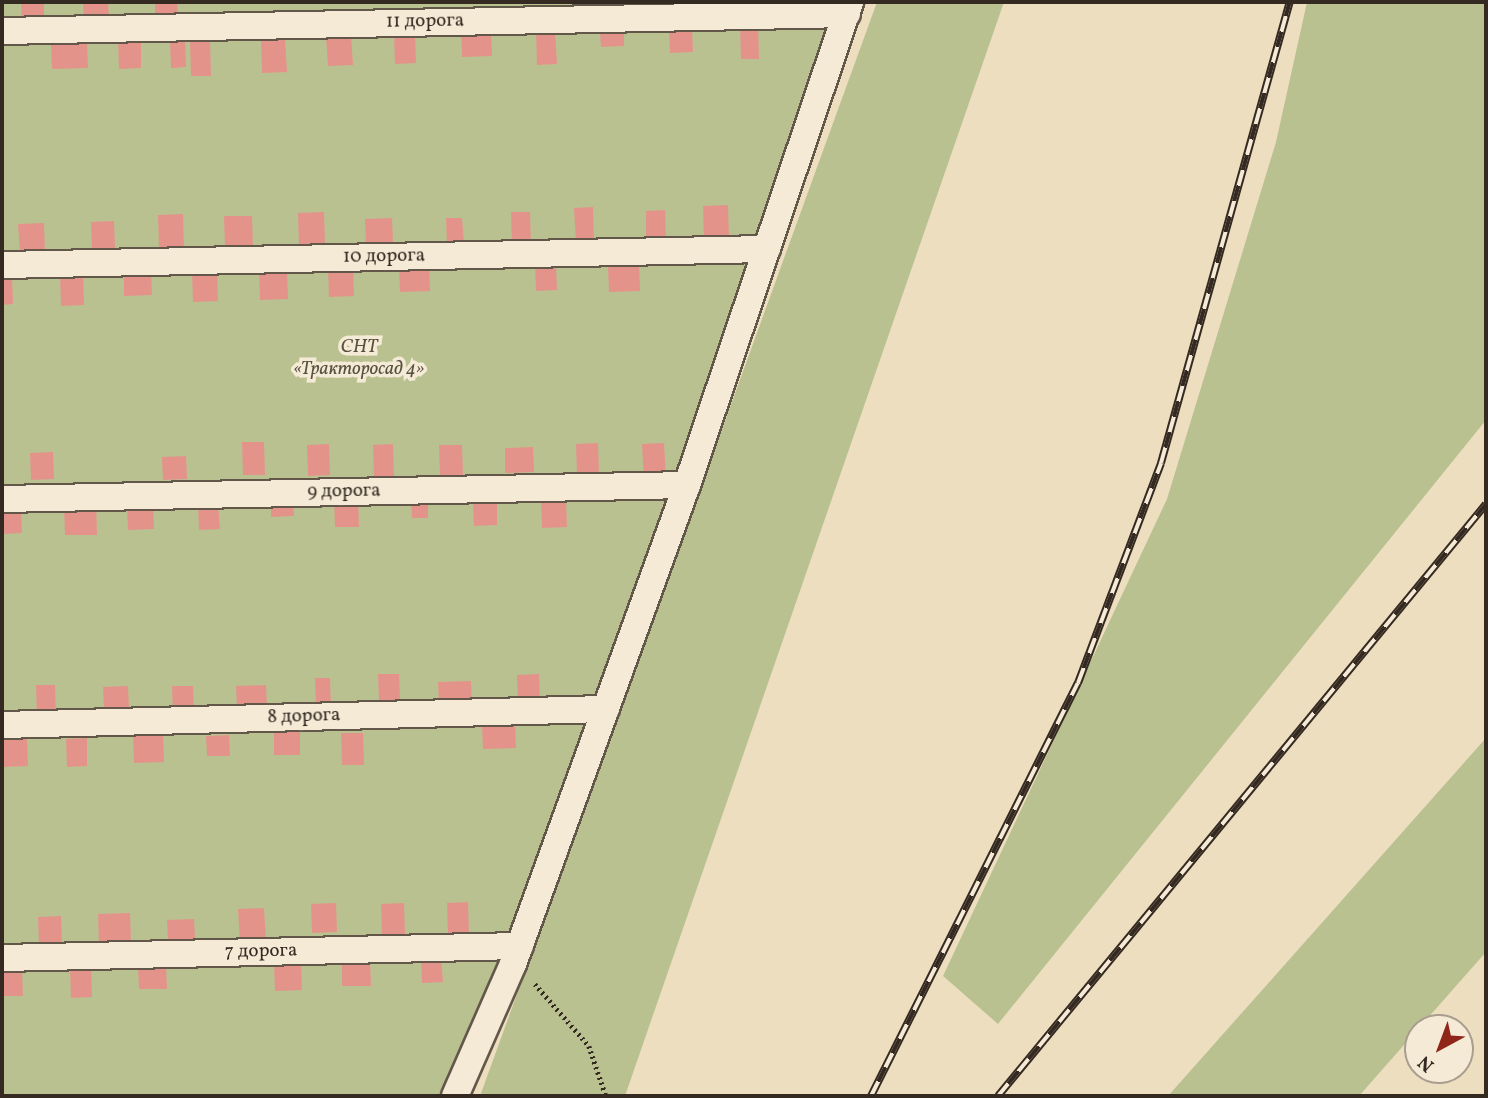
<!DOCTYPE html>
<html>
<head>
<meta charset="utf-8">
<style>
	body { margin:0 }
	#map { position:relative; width:1488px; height:1098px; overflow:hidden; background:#eedec0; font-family:Vollkorn,serif }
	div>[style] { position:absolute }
	.green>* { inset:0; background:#bac191 }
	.building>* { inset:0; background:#e4938b }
	.path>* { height:4.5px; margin-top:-2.25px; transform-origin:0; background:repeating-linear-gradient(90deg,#352a22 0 2px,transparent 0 5.5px) }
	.roads { filter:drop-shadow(2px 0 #63574a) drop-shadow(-2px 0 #63574a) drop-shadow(0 2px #63574a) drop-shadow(0 -2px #63574a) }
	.street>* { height:26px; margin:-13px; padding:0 13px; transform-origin:13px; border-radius:13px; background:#f4ead6 }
	.rail>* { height:8px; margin-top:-4px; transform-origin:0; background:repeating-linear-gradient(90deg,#f4ead6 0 16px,#352a22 0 32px); box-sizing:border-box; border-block:2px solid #352a22 }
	span { translate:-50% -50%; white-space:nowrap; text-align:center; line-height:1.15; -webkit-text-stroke:7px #f4ead6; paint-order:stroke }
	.street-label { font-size:19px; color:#352a22 }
	.park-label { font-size:19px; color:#56503e; font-style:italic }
	.frame { position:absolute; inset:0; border:4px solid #352a22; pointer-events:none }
	.north { position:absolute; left:1404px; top:1014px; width:70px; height:70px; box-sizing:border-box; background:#f4ead6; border:2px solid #a89d8e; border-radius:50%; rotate:221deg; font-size:19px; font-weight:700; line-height:28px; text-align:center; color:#352a22 }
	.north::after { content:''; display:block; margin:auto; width:24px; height:32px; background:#8f2418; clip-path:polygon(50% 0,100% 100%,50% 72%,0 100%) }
</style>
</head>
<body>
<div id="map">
	<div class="green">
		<div style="clip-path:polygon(2px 2px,866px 2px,469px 1096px,2px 1096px)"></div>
		<div style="clip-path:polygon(877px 2px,1004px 2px,625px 1096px,480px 1096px)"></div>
		<div style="clip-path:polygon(1307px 2px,1486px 2px,1486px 420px,998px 1024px,943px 976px,1167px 499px,1276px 142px)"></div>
		<div style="clip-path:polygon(1486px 738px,1486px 952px,1359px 1096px,1168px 1096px)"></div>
	</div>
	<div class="building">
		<div style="clip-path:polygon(21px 2px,44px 2px,44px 24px,22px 25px)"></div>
		<div style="clip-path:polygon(83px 2px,108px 2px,109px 19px,84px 20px)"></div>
		<div style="clip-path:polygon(155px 2px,177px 2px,178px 16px,155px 16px)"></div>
		<div style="clip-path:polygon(758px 25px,759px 59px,741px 59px,740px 26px)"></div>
		<div style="clip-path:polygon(692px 28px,693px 52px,670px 53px,669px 29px)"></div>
		<div style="clip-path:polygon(624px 30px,624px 46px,601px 47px,600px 31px)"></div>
		<div style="clip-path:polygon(461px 31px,491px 31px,492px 56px,462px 57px)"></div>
		<div style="clip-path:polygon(536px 32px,555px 32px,557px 64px,537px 65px)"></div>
		<div style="clip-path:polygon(351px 35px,353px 65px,328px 66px,326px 36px)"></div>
		<div style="clip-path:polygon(394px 35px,415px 35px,416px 63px,395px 64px)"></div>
		<div style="clip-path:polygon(285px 39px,287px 72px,262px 73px,261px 40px)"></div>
		<div style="clip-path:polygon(170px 40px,185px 40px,186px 67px,171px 68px)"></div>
		<div style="clip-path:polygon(118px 41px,141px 41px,141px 68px,119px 69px)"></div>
		<div style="clip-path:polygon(190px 41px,210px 41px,211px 76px,191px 76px)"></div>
		<div style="clip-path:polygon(87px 43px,88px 68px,52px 69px,51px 44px)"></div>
		<div style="clip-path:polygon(728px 205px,729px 239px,704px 240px,703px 206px)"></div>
		<div style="clip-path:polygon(593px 207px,594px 241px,576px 242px,574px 208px)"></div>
		<div style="clip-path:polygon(665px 210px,666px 239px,646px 240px,646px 211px)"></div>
		<div style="clip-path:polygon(324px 212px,325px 245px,299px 246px,298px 213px)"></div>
		<div style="clip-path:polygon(511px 212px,530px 212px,531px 245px,512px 245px)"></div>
		<div style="clip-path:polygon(183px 214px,184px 249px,159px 249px,158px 215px)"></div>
		<div style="clip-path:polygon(224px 216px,252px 216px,253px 247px,225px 248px)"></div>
		<div style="clip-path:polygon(392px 218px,393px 243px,366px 244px,365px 219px)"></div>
		<div style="clip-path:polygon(446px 218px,462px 218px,464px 244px,447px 245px)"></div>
		<div style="clip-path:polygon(114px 221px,115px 249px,92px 250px,91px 222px)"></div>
		<div style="clip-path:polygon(44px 223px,45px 253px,20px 254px,18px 224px)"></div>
		<div style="clip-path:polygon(556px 264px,557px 290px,536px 291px,535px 265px)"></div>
		<div style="clip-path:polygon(429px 265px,430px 291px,400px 292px,399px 266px)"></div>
		<div style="clip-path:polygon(639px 265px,640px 291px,609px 292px,608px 266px)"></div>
		<div style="clip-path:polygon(328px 267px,353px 267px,354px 296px,329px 297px)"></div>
		<div style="clip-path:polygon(217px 271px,218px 301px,193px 302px,192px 272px)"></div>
		<div style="clip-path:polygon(287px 271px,288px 299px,260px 300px,259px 272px)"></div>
		<div style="clip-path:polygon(83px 273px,84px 305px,61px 306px,60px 274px)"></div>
		<div style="clip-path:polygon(151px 273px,152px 295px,124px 296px,124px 274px)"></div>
		<div style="clip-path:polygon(2px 276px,12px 276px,13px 304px,2px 305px)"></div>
		<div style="clip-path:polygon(242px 442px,264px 442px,265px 475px,243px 475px)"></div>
		<div style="clip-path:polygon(598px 443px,599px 474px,577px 475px,576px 444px)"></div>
		<div style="clip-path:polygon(664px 443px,666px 479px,644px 479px,642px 444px)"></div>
		<div style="clip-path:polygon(329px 444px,330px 475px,308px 476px,307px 445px)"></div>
		<div style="clip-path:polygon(393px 444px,394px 478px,374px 478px,373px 445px)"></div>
		<div style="clip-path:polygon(439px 445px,462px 445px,463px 475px,440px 476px)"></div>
		<div style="clip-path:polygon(533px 447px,534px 472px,505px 473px,505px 448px)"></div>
		<div style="clip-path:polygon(53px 452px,54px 479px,31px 480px,30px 453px)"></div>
		<div style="clip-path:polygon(186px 456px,187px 479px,163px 480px,162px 457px)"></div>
		<div style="clip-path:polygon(428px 496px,428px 518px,412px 518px,411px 497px)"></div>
		<div style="clip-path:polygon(358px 497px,359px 527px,335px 527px,334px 498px)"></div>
		<div style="clip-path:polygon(497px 500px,497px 525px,474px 526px,473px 501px)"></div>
		<div style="clip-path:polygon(541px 500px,566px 500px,567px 527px,542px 528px)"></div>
		<div style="clip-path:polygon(271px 501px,293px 501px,294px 516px,271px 517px)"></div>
		<div style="clip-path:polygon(96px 503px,97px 535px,65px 535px,64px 505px)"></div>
		<div style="clip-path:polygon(153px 503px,154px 529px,128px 530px,127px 504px)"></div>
		<div style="clip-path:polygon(218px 503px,220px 529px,199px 530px,198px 504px)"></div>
		<div style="clip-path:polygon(21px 508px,22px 533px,2px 534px,2px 509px)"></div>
		<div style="clip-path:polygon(378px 674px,399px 674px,400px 700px,379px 700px)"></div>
		<div style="clip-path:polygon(539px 674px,540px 702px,518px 703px,517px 675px)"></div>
		<div style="clip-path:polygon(315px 678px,330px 678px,331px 708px,316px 709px)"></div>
		<div style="clip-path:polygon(471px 681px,472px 706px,439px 707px,438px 682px)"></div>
		<div style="clip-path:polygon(36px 685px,55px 685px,56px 717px,37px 717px)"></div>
		<div style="clip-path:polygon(266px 685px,267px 709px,237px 709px,236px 686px)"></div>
		<div style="clip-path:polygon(128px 686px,129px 709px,104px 710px,103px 687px)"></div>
		<div style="clip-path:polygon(172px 686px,193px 686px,194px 713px,173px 714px)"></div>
		<div style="clip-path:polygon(515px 725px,516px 748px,483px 749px,482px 726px)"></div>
		<div style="clip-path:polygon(300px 730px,300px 755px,274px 755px,274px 731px)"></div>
		<div style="clip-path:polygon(341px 733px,363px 733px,364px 765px,342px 765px)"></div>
		<div style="clip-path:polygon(163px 734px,164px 762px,134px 763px,133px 735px)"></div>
		<div style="clip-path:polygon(229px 735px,230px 756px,207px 756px,206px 736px)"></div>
		<div style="clip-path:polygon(87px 738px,87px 766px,67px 767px,66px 739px)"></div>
		<div style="clip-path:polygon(27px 739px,28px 766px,2px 767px,2px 740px)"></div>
		<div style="clip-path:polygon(468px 902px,469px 934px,448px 934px,447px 903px)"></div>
		<div style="clip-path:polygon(336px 903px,337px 932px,312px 933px,311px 904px)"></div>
		<div style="clip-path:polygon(404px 903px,405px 935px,382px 936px,381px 904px)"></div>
		<div style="clip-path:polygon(264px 908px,266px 942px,240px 943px,238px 909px)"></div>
		<div style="clip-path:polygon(130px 913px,131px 943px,99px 944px,98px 914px)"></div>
		<div style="clip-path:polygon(61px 916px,62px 943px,39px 944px,38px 917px)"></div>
		<div style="clip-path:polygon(194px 919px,195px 939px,168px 940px,167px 920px)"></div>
		<div style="clip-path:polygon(421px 957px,441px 957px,443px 982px,422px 983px)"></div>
		<div style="clip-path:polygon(370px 959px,371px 986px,342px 986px,342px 960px)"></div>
		<div style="clip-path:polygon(301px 961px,302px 990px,275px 991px,274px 962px)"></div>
		<div style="clip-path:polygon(166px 966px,167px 989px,139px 989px,138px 967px)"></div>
		<div style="clip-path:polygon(91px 967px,92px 997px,71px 998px,70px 968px)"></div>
		<div style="clip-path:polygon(3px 969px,22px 969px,23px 996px,4px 996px)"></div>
	</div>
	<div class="path">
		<div style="left:535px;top:984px;width:82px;rotate:48.9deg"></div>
		<div style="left:589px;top:1046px;width:53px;rotate:71.2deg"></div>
	</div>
	<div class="roads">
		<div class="street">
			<div style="left:2px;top:31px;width:845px;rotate:-1.15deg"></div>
			<div style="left:2px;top:265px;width:765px;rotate:-1.2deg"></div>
			<div style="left:2px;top:499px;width:685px;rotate:-1.17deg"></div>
			<div style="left:2px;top:725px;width:604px;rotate:-1.52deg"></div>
			<div style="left:2px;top:958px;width:518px;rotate:-1.33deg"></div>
			<div style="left:455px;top:1096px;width:144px;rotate:-66.3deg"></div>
			<div style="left:513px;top:964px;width:510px;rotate:-70.04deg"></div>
			<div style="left:687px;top:485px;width:510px;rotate:-71.35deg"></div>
		</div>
	</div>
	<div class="rail">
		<div style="left:871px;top:1096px;width:462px;rotate:-63.4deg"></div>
		<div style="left:1078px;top:683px;width:235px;rotate:-69.3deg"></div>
		<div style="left:1161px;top:463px;width:479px;rotate:-74.4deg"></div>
		<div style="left:998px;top:1096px;width:767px;rotate:-50.5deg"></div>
	</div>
	<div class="street-label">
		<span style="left:425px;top:22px;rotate:-1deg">11 дорога</span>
		<span style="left:384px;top:257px;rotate:-1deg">10 дорога</span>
		<span style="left:344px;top:492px;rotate:-1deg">9 дорога</span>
		<span style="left:304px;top:717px;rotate:-2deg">8 дорога</span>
		<span style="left:261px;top:952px;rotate:-1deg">7 дорога</span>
	</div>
	<div class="park-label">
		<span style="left:359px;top:359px">СНТ<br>«Тракторосад 4»</span>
	</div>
	<div class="frame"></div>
	<div class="north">N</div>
</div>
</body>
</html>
